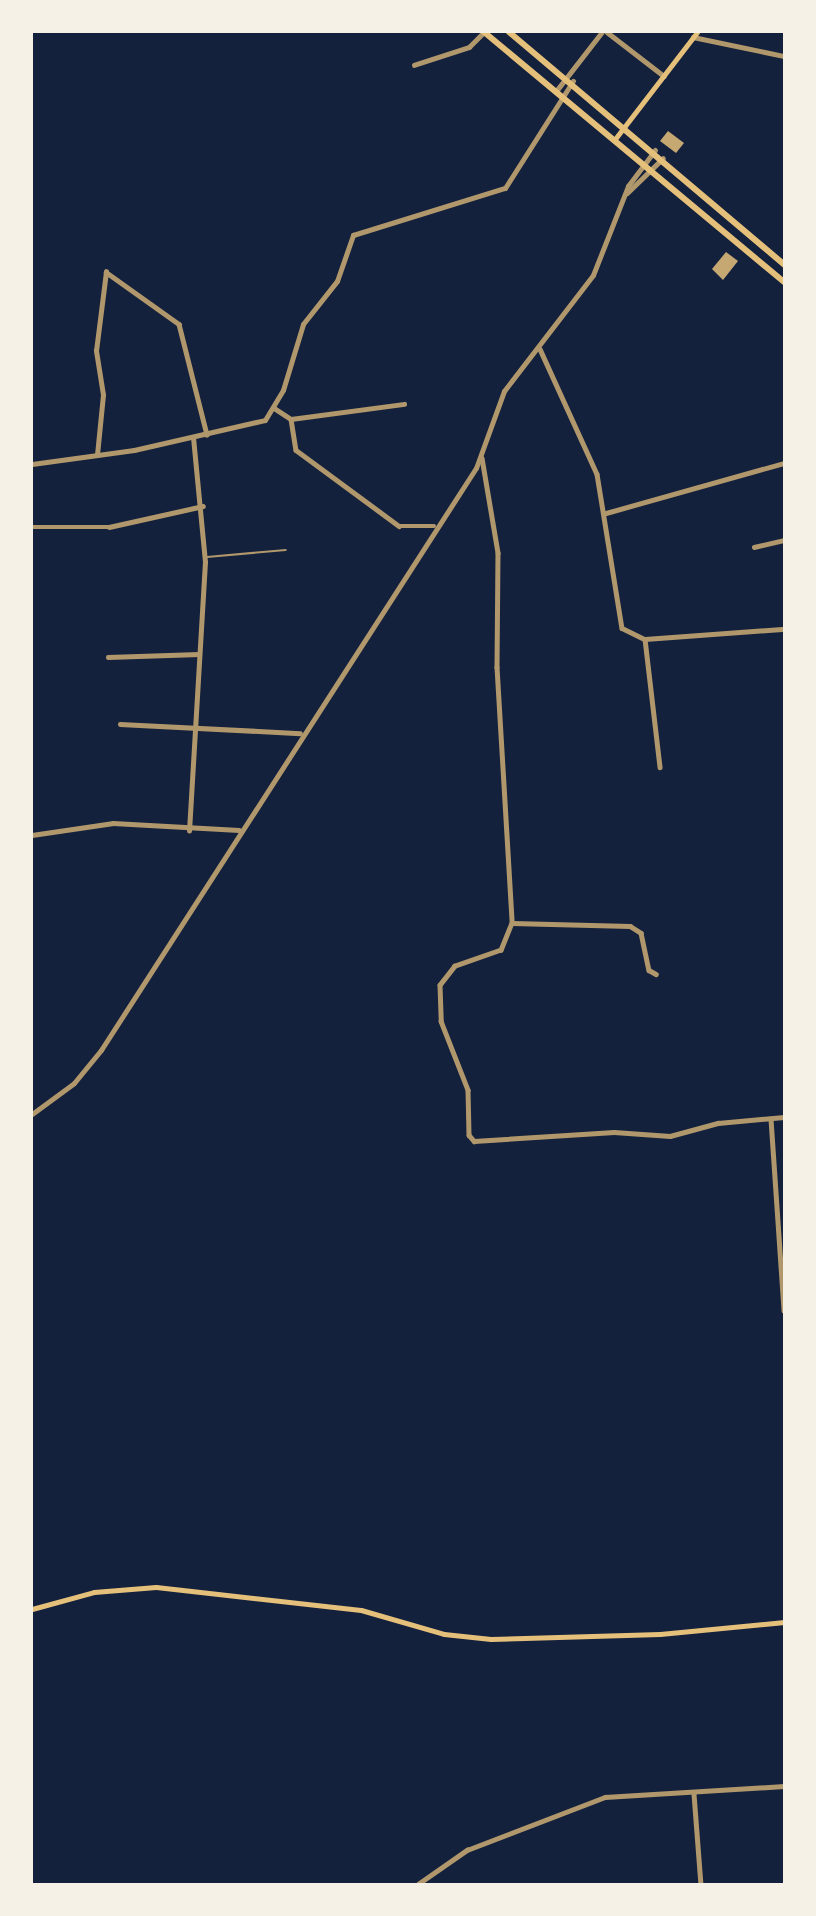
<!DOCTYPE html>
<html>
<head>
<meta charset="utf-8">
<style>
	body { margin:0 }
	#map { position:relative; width:816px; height:1916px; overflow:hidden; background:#14213d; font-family:"Sofia Sans Condensed",sans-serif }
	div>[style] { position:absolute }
	.building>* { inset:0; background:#c6a872 }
	.service>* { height:2px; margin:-1px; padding:0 1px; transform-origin:1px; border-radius:1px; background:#b1986c }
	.minor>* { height:4.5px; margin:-2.25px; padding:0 2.25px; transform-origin:2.25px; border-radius:2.25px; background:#b1986c }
	.tertiary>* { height:5px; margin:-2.5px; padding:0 2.5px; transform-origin:2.5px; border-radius:2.5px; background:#b1986c }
	.secondary>* { height:5px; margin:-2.5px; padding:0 2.5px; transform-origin:2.5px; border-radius:2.5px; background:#e5c07b }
	.primary>* { height:6px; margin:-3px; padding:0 3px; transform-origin:3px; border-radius:3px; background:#e5c07b }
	span { translate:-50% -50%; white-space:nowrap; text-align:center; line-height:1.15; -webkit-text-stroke:7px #f6f1e7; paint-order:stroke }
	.frame { position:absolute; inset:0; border:33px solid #f6f1e7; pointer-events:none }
</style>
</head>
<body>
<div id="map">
	<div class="building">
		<div style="clip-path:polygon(668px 131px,684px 143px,676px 153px,660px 141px)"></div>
		<div style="clip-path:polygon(726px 252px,738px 261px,723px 280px,712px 269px)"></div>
	</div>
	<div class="service">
		<div style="left:207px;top:557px;width:79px;rotate:-5.1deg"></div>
	</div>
	<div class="minor">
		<div style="left:607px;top:32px;width:72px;rotate:37.7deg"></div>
		<div style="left:693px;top:37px;width:93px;rotate:11.8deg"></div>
		<div style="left:414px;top:65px;width:58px;rotate:-18.1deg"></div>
		<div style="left:469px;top:47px;width:21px;rotate:-45deg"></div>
		<div style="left:557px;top:90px;width:73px;rotate:-52.2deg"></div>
		<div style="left:540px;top:349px;width:137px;rotate:65.5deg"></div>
		<div style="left:597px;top:474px;width:156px;rotate:80.8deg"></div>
		<div style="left:622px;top:628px;width:25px;rotate:26deg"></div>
		<div style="left:645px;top:639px;width:137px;rotate:-4.2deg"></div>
		<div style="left:274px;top:408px;width:20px;rotate:33deg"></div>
		<div style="left:291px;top:419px;width:31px;rotate:81deg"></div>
		<div style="left:296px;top:450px;width:128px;rotate:36.4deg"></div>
		<div style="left:399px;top:526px;width:35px"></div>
		<div style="left:291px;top:419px;width:114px;rotate:-7.6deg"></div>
		<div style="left:97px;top:455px;width:60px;rotate:-84.3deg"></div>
		<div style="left:103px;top:395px;width:45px;rotate:-99deg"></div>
		<div style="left:96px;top:351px;width:80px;rotate:-82.8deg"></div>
		<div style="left:106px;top:272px;width:90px;rotate:35.5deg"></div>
		<div style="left:179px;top:324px;width:114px;rotate:75.8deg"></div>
		<div style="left:482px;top:458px;width:96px;rotate:80.4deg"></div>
		<div style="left:498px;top:553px;width:114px;rotate:90.5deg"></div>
		<div style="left:497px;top:667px;width:256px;rotate:86.6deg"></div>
		<div style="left:512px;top:923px;width:29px;rotate:112deg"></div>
		<div style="left:501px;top:950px;width:49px;rotate:160.8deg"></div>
		<div style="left:455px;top:966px;width:24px;rotate:128deg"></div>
		<div style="left:440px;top:985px;width:36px;rotate:88deg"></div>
		<div style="left:441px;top:1021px;width:74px;rotate:68.6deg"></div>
		<div style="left:468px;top:1090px;width:45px;rotate:88.7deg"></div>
		<div style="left:469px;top:1135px;width:8px;rotate:50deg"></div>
		<div style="left:474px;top:1141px;width:140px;rotate:-3.7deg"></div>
		<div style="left:614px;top:1132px;width:56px;rotate:4.1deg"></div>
		<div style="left:670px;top:1136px;width:50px;rotate:-15.2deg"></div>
		<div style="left:718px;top:1123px;width:66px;rotate:-5.2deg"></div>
		<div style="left:606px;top:513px;width:185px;rotate:-15.7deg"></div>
		<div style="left:32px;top:527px;width:77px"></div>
		<div style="left:109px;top:527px;width:96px;rotate:-12.6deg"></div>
		<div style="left:754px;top:547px;width:31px;rotate:-13deg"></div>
		<div style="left:645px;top:639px;width:129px;rotate:83.3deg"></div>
		<div style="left:108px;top:657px;width:91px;rotate:-1.9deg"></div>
		<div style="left:120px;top:724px;width:180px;rotate:2.9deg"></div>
		<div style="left:189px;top:831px;width:269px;rotate:-86.6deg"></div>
		<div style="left:205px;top:562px;width:125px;rotate:-95.5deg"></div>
		<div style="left:32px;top:835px;width:82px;rotate:-8.4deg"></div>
		<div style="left:113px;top:823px;width:126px;rotate:3.2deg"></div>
		<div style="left:512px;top:923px;width:118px;rotate:1.5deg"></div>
		<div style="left:630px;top:926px;width:13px;rotate:32deg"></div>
		<div style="left:641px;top:933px;width:38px;rotate:78deg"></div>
		<div style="left:649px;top:970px;width:8px;rotate:30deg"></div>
		<div style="left:771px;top:1119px;width:192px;rotate:86.1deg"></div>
		<div style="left:694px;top:1794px;width:90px;rotate:85.6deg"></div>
		<div style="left:418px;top:1884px;width:60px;rotate:-34.8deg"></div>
		<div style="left:467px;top:1850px;width:148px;rotate:-21deg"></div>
		<div style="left:605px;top:1797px;width:179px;rotate:-3.5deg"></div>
	</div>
	<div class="tertiary">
		<div style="left:627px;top:193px;width:50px;rotate:-44.2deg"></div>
		<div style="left:32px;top:464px;width:103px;rotate:-7.8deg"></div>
		<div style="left:134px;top:450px;width:134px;rotate:-12.9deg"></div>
		<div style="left:265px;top:420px;width:35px;rotate:-59deg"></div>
		<div style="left:283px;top:390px;width:69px;rotate:-73.1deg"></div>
		<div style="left:303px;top:324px;width:55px;rotate:-51.7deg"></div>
		<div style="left:337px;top:281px;width:49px;rotate:-70.8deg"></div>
		<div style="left:353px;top:235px;width:159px;rotate:-17.2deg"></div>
		<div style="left:505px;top:188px;width:127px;rotate:-57.6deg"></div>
		<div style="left:32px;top:1114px;width:52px;rotate:-36.4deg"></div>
		<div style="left:74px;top:1083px;width:43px;rotate:-50.7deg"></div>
		<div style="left:101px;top:1050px;width:692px;rotate:-57.21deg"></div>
		<div style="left:476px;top:468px;width:82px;rotate:-70deg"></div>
		<div style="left:504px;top:391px;width:146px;rotate:-52.5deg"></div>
		<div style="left:593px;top:275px;width:96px;rotate:-68.5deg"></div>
		<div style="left:628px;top:186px;width:45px;rotate:-53.1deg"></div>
	</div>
	<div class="secondary">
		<div style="left:615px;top:139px;width:135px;rotate:-52.5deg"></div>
		<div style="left:32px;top:1609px;width:64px;rotate:-15.3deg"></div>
		<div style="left:94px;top:1592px;width:62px;rotate:-4.6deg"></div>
		<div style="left:156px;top:1587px;width:206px;rotate:6.4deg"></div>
		<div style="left:361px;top:1610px;width:86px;rotate:16.1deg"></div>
		<div style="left:444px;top:1634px;width:47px;rotate:6.1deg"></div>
		<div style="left:491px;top:1639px;width:169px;rotate:-1.7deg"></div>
		<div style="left:660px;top:1634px;width:125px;rotate:-5.5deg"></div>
	</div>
	<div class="primary">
		<div style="left:484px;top:32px;width:391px;rotate:39.8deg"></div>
		<div style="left:509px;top:32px;width:360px;rotate:40.2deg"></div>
	</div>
	<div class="frame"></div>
</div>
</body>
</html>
